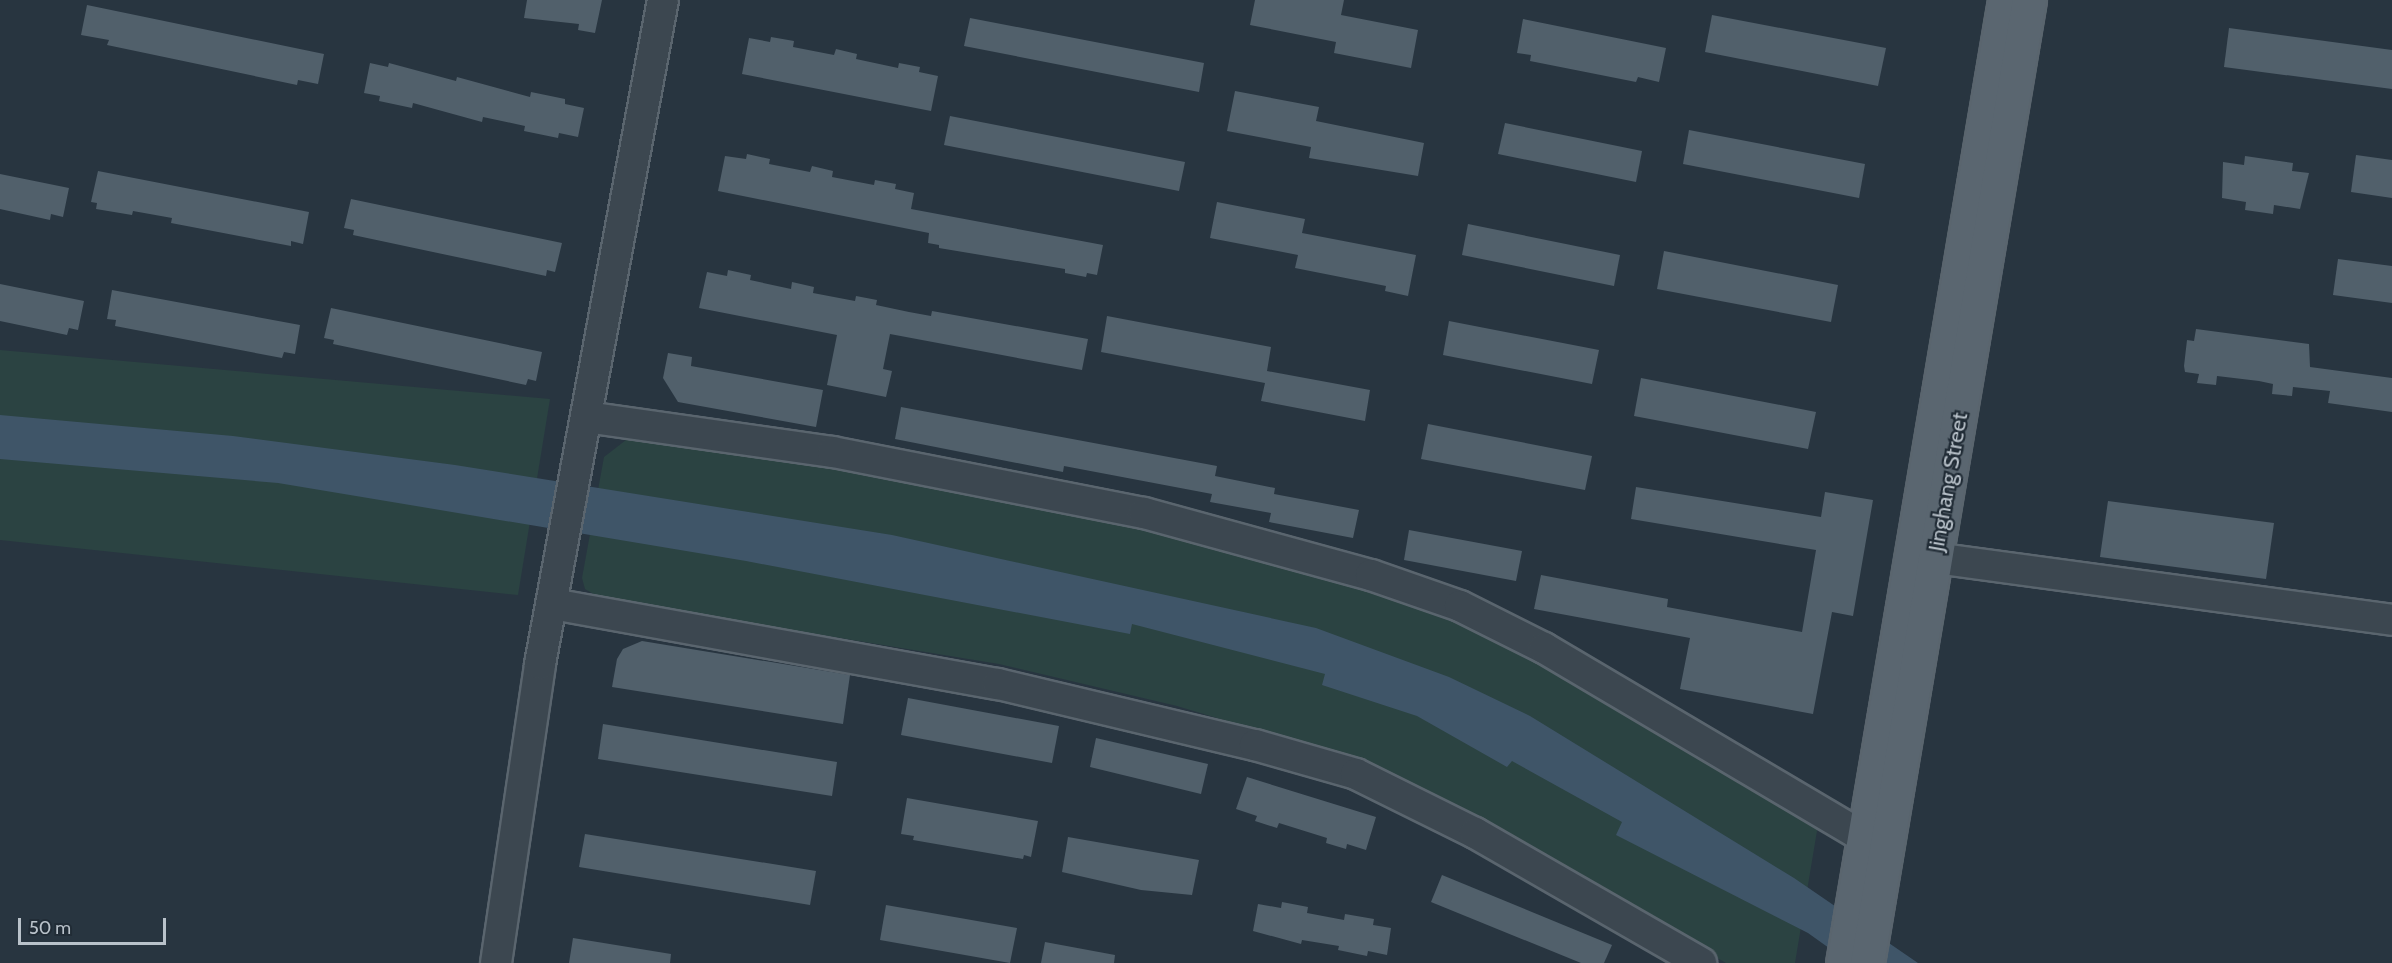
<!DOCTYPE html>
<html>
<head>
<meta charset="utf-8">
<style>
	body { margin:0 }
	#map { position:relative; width:2392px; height:963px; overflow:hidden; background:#283540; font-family:Cabin,sans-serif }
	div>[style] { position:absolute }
	.green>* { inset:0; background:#2b4342 }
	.water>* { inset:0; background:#3f5568 }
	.building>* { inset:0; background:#51606b }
	.roads { filter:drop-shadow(2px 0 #5a656e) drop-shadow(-2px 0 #5a656e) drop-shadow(0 2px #5a656e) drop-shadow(0 -2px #5a656e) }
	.minor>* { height:30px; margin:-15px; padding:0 15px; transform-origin:15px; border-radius:15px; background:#3c4750 }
	.major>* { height:33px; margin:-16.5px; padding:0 16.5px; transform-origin:16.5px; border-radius:16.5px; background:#5a6670 }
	span { translate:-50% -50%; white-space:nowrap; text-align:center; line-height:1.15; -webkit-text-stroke:4.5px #212c36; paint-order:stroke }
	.street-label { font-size:22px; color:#b9c2ca }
	.scale { position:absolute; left:18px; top:918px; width:148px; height:27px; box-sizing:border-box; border:3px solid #b9c2ca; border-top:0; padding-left:8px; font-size:18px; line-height:21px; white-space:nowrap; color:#b9c2ca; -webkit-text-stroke:4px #212c36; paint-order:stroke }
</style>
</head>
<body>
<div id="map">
	<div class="green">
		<div style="clip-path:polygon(0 350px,550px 399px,518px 595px,0 540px)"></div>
		<div style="clip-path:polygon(646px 437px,941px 483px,1200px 538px,1441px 611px,1587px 682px,1818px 825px,1795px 963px,1726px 963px,1429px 793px,1385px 773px,1260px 731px,1177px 706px,999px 664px,602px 599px,585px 589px,582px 578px,604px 457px,626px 440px)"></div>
	</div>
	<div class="water">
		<div style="clip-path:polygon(0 415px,233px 436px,455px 465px,892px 535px,1316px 628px,1449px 677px,1530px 716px,1794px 878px,1918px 963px,1850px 963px,1808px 933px,1616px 835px,1622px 822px,1512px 761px,1507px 767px,1417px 716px,1322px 685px,1325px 674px,1132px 624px,1130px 634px,746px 561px,278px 483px,0 459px)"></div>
	</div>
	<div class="building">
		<div style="clip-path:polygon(527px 0,602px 0,595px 33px,578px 30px,579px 24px,524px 18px)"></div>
		<div style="clip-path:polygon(1255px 0,1344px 0,1341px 15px,1418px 30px,1411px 68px,1334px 53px,1336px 42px,1250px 25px)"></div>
		<div style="clip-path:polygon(87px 5px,324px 54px,318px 84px,298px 80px,297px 85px,107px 45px,109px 40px,81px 35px)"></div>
		<div style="clip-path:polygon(1712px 15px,1886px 48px,1878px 86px,1705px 52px)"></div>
		<div style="clip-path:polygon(970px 18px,1204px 63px,1199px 92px,964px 46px)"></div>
		<div style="clip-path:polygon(1523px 19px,1666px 48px,1659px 82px,1638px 77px,1636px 82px,1530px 61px,1531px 55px,1517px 53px)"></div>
		<div style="clip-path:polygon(2229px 28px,2392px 50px,2392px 89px,2224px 67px)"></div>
		<div style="clip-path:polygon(771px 37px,794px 41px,793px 47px,834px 55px,836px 49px,857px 54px,856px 59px,898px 68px,899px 63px,920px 67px,919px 72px,938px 76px,931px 111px,742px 74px,749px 38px,770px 42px)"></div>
		<div style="clip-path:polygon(370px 63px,388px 67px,389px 63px,456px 81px,457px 77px,530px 97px,531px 92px,565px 99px,565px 104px,584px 108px,578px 137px,559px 133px,558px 138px,524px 131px,525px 126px,483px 117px,482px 122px,413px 103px,412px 108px,379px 101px,380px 96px,364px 93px)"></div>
		<div style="clip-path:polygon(1235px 91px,1319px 107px,1316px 121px,1424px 143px,1418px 176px,1309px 158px,1311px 147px,1227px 131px)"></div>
		<div style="clip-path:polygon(950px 116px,1185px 162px,1179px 191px,944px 145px)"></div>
		<div style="clip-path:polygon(1505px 123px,1642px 151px,1636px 182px,1498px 154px)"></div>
		<div style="clip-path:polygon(1689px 130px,1865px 164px,1859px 198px,1683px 164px)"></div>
		<div style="clip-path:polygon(747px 154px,770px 159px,769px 164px,810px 172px,812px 166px,833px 171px,832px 177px,874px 185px,875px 180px,896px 184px,895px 189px,914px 193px,911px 209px,1103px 245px,1097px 275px,1087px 273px,1086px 277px,1065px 273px,1065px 269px,939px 248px,939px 245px,928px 243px,929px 233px,718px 191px,725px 156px,746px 159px)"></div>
		<div style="clip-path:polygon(2356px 155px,2392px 160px,2392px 198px,2351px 192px)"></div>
		<div style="clip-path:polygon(2245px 156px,2293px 163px,2292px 171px,2309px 173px,2300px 209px,2274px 205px,2273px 214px,2245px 210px,2246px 202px,2222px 198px,2223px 162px,2244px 165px)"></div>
		<div style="clip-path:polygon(98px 171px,309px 212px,303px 244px,291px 241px,291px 246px,171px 223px,172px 218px,133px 211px,132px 215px,96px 209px,97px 203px,91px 202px)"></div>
		<div style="clip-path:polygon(0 174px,69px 188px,63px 217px,51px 214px,50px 220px,0 209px)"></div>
		<div style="clip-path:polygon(351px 199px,562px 243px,555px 272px,547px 270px,546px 276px,353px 235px,354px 230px,344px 228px)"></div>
		<div style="clip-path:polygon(1217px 202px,1305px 219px,1302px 233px,1416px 255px,1408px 296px,1385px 291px,1386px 286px,1295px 268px,1298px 255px,1210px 238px)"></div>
		<div style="clip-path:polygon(1468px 224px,1620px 255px,1614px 286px,1462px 255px)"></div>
		<div style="clip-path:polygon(1664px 251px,1838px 285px,1831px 322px,1657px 289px)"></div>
		<div style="clip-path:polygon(2338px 259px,2392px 266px,2392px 303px,2333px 295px)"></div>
		<div style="clip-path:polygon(728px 270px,751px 275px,750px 280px,791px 289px,792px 282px,814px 287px,813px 293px,855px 301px,856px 296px,877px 300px,876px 305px,909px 312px,931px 316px,932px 311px,1088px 339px,1082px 370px,890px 334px,883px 369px,892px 371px,886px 397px,827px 385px,837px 335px,699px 308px,707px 272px,727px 276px)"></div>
		<div style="clip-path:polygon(0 284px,84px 301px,78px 330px,69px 328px,67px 335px,0 321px)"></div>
		<div style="clip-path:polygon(112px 290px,300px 325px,295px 354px,284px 352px,282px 358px,115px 326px,116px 320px,107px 319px)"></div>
		<div style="clip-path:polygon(331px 308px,542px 352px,536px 381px,528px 379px,526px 385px,333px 344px,334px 340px,324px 338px)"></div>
		<div style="clip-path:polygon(1107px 316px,1271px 347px,1267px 371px,1370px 390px,1365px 421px,1261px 401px,1265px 383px,1101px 352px)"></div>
		<div style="clip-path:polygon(1449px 321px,1599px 350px,1592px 384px,1443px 355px)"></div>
		<div style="clip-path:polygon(2196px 329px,2309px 344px,2310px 367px,2392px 378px,2392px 412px,2328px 403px,2330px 391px,2293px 387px,2292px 396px,2272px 394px,2273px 384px,2259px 381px,2217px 376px,2216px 385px,2197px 383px,2199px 374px,2185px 372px,2184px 366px,2187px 340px,2194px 341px)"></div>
		<div style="clip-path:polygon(668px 353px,692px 357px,691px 366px,823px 390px,816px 427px,678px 402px,663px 378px)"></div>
		<div style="clip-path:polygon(1641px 378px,1816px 412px,1808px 449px,1634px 416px)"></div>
		<div style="clip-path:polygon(901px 407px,1217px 466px,1215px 476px,1275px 488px,1274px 494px,1359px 510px,1353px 538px,1269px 522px,1271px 513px,1210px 502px,1212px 494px,1064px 466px,1063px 472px,895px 439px)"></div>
		<div style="clip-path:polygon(1428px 424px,1592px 456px,1585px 490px,1421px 459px)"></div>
		<div style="clip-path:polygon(1636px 487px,1821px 517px,1825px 492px,1873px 500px,1853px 616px,1832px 612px,1813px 714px,1680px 689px,1690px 638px,1534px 609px,1541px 575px,1668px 599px,1667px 607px,1802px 632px,1816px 550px,1631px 519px)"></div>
		<div style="clip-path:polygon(2108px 501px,2274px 523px,2266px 579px,2100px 557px)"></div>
		<div style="clip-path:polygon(1409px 530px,1522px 551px,1516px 581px,1404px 560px)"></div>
		<div style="clip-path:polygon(642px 641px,850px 675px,843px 724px,612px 687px,617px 659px,623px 649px)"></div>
		<div style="clip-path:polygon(908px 698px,1059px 726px,1052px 763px,901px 735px)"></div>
		<div style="clip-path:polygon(603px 724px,837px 762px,832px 796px,598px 759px)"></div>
		<div style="clip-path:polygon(1096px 738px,1208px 764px,1201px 794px,1090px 767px)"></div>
		<div style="clip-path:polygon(1247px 777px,1376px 817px,1366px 850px,1347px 844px,1346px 849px,1326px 843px,1327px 838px,1279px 823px,1277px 828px,1255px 821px,1257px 816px,1236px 809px)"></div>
		<div style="clip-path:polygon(907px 798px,1038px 821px,1031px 857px,1024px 855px,1023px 859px,913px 840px,914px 836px,901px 834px)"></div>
		<div style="clip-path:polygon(585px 834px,816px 871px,810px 905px,579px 867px)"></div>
		<div style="clip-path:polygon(1068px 837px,1199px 860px,1192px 895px,1141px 890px,1062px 872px)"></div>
		<div style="clip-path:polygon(1442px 875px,1612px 945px,1604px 963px,1581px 963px,1431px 902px)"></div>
		<div style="clip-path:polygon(1282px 902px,1308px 907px,1307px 913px,1344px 920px,1345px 914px,1374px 919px,1373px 925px,1391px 928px,1387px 955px,1368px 951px,1367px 956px,1338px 950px,1339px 946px,1302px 940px,1301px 944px,1253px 931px,1258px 904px,1281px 908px)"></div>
		<div style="clip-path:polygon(886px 905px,1017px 928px,1010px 963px,880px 940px)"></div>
		<div style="clip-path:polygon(573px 938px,671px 954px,670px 963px,569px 963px)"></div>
		<div style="clip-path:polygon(1045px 942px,1115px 955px,1114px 963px,1041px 963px)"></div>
	</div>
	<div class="roads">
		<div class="minor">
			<div style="left:586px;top:417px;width:249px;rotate:8.1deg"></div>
			<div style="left:833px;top:452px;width:317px;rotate:11.1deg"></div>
			<div style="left:1144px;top:513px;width:235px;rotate:15.3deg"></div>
			<div style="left:1371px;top:575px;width:94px;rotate:19.2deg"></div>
			<div style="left:1460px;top:606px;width:94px;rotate:26.6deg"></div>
			<div style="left:1544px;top:648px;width:372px;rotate:30.6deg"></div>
			<div style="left:1935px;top:558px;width:461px;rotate:7.7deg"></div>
			<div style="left:552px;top:604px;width:453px;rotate:10.2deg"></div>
			<div style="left:998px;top:684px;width:264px;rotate:13.4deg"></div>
			<div style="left:1255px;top:745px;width:105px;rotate:16deg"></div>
			<div style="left:1356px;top:774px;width:133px;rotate:26.4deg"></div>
			<div style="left:1475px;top:833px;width:261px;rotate:29.9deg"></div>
			<div style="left:496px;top:963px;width:302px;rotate:-81.6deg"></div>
			<div style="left:540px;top:664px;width:675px;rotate:-79.51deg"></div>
		</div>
		<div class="major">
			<div style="left:1843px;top:963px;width:977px;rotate:-80.45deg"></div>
			<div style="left:1867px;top:963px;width:977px;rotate:-80.45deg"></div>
		</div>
	</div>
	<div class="street-label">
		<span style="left:1948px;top:482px;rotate:-80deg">Jinghang Street</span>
	</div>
	<div class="scale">50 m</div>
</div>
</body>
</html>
